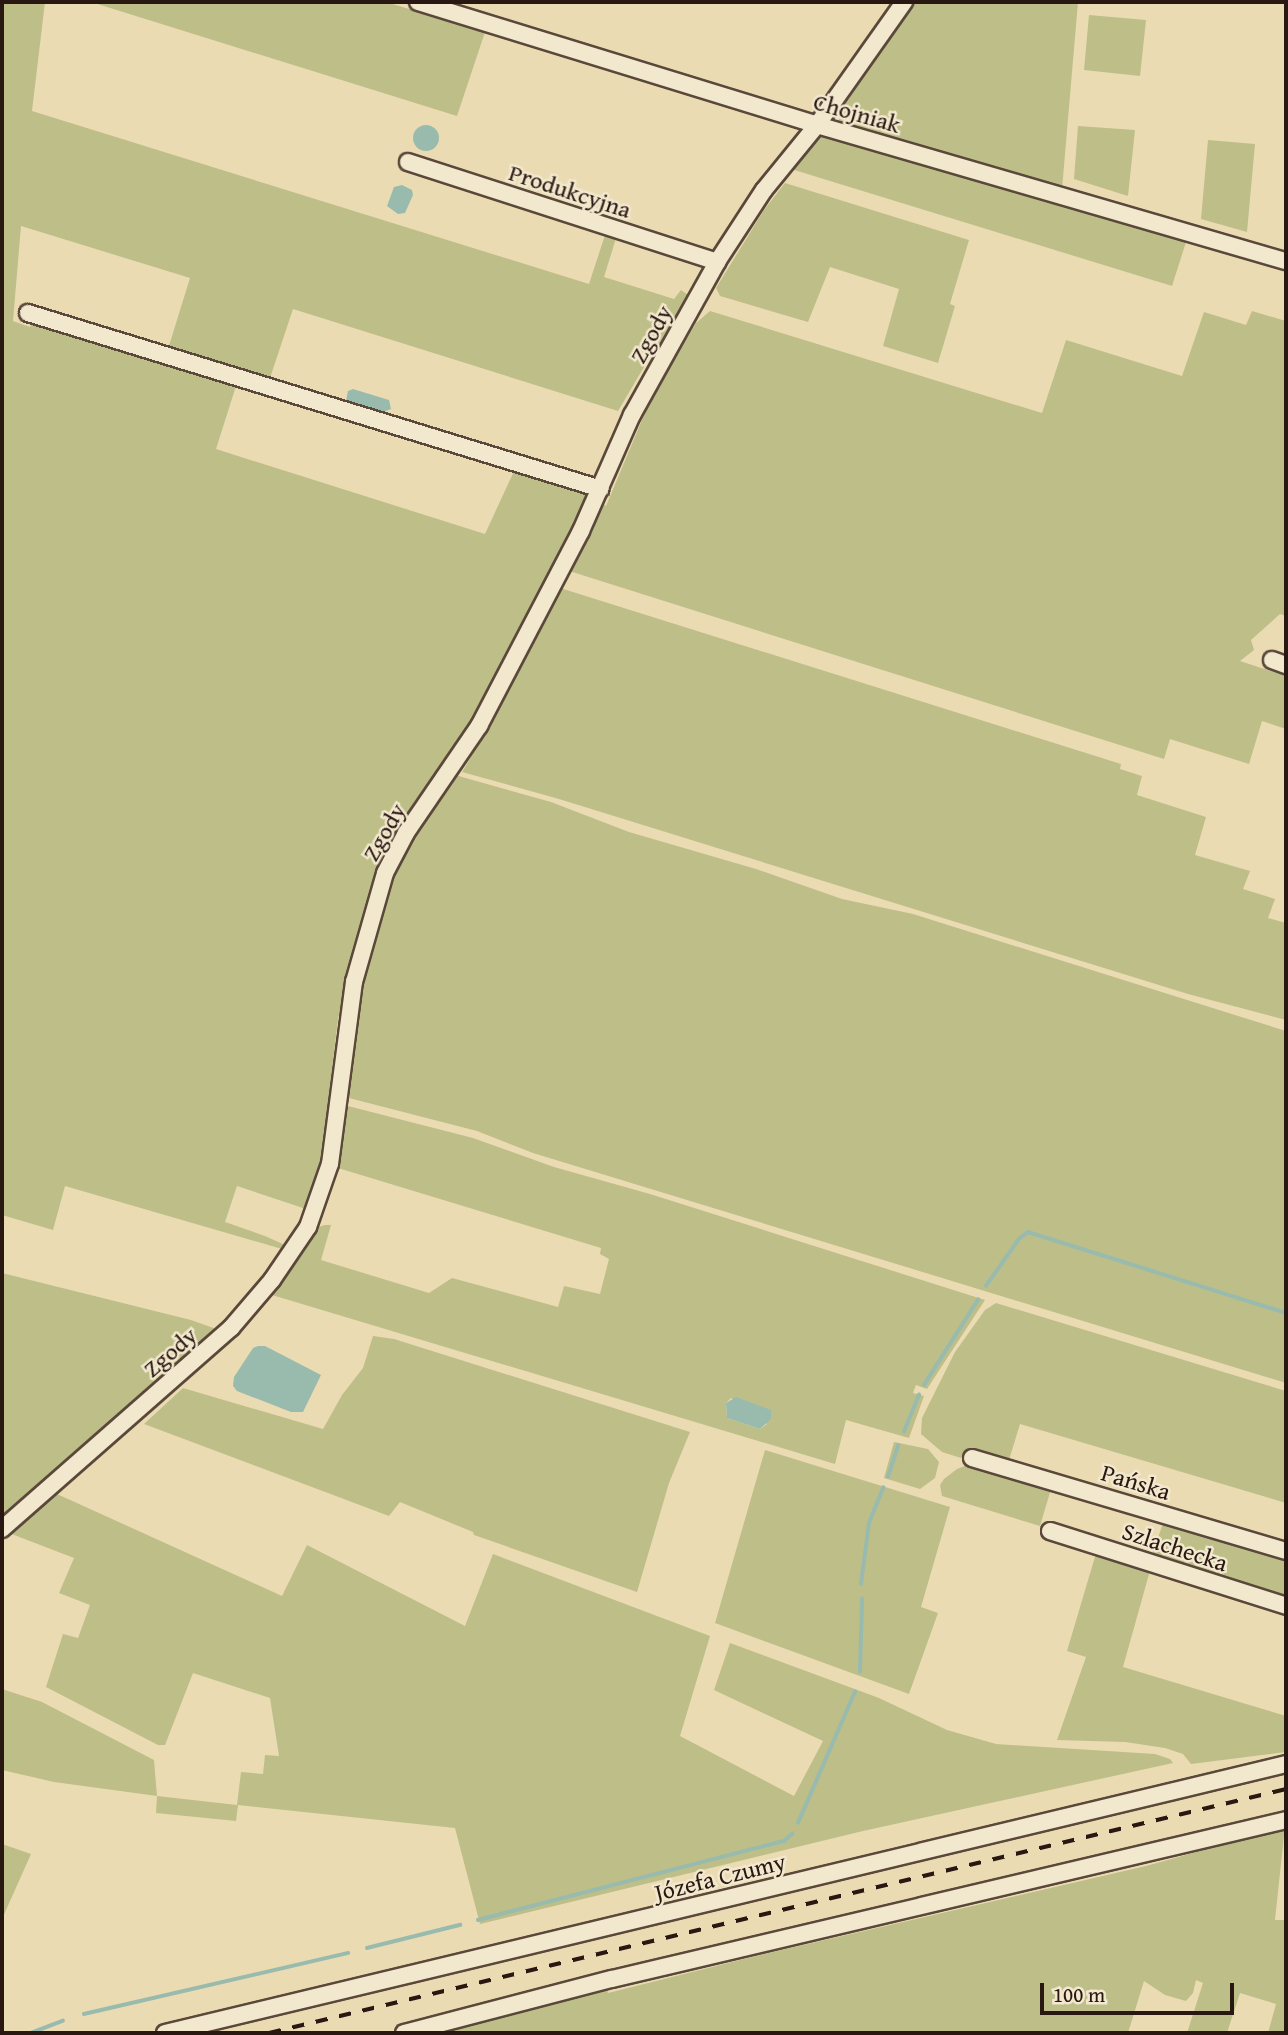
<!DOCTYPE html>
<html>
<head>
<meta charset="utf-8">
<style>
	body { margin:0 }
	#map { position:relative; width:1288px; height:2035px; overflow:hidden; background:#ebdbb3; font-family:"Gentium Book Plus",serif }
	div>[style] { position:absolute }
	.green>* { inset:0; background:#bebe88 }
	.water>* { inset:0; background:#98bbae }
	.round { border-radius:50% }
	.stream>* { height:3.5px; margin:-1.75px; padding:0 1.75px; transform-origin:1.75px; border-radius:1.75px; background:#98bbae }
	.roads { filter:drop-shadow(2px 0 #5a483a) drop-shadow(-2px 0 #5a483a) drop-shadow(0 2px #5a483a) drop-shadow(0 -2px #5a483a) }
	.minor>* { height:16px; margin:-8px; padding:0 8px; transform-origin:8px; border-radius:8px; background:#f2e8ce }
	.rail>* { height:3.5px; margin-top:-1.75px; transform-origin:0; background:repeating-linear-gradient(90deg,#291711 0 12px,transparent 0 24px) }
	span { translate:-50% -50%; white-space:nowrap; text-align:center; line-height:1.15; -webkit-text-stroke:5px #f2e8ce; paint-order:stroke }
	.street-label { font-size:24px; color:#291711 }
	.frame { position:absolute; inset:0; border:4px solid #291711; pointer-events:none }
	.scale { position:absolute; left:1040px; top:1983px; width:194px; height:32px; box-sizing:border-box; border:4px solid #291711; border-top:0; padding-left:9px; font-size:21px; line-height:24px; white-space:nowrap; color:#291711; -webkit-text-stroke:5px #f2e8ce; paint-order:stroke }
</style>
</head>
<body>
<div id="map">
	<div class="green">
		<div style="clip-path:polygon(2px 2px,45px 2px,32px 111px,589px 284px,606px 232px,617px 235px,604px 277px,674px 299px,681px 290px,691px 297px,659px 351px,654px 350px,618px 411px,293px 309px,269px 381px,168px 349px,190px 278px,21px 226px,13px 321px,30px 327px,32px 323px,236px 386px,216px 449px,485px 534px,515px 469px,590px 491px,589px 504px,482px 714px,385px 857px,361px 924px,338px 1019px,321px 1163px,306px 1209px,237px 1186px,225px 1222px,265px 1236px,285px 1245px,282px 1249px,65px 1186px,53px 1230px,2px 1215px)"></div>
		<div style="clip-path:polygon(91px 2px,386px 2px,485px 32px,457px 116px)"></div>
		<div style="clip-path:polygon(915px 2px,1078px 2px,1062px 189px,840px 123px,837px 111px)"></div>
		<div style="clip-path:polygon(1089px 15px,1146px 20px,1140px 76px,1084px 70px)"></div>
		<div style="clip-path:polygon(1078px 126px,1135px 130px,1128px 196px,1074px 179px)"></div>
		<div style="clip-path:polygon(835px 136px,1187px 239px,1172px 286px,791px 169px,820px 137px)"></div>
		<div style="clip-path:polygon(1208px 140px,1255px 144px,1247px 232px,1201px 219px)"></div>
		<div style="clip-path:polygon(785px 183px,969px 240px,950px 304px,955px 306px,938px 363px,883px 346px,899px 289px,830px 267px,808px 322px,720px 296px,716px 288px,764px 210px)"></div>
		<div style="clip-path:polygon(710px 311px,1042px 413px,1066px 340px,1182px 376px,1204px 312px,1246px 325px,1252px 311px,1286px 321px,1286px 616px,1280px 614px,1251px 640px,1254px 650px,1240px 661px,1286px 676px,1286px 729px,1262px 721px,1249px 764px,1170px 739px,1164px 759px,566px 570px,601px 502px,606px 506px,647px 408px,696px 323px)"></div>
		<div style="clip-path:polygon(557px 587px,1121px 764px,1120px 769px,1142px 776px,1137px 795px,1206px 817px,1195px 855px,1250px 871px,1243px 889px,1275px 899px,1268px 918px,1286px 923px,1286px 1020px,1188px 994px,559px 799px,462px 772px,495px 718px)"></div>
		<div style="clip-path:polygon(455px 775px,551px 802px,629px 832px,756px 869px,842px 899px,913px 914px,1286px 1031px,1286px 1383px,533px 1153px,477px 1131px,345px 1097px,353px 1024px,378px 920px,400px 862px)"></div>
		<div style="clip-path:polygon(evenodd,344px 1105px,473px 1138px,554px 1167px,650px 1194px,985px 1300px,927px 1389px,916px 1385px,913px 1393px,924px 1396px,909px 1438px,846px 1420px,835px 1464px,272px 1295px,315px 1228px,325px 1225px,331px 1225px,321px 1260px,429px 1293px,452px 1278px,558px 1307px,564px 1286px,600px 1294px,609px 1259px,600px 1254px,601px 1248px,338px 1168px,344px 1105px,731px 1398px,767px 1424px,760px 1429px,727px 1418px,726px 1403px,731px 1398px)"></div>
		<div style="clip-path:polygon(2px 1273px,191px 1320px,222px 1331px,2px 1519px)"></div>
		<div style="clip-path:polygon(996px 1303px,1286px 1391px,1286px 1503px,1020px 1424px,1009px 1460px,970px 1448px,967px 1456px,961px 1458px,942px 1452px,921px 1434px,922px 1418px,955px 1352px,985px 1310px)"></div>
		<div style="clip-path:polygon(373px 1336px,394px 1339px,690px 1432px,669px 1483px,637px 1592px,474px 1535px,473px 1532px,400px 1502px,389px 1516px,144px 1424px,183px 1388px,323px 1429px,342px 1395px,363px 1368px)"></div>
		<div style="clip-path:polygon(894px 1442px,928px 1449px,939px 1462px,935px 1478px,920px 1489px,884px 1478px)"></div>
		<div style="clip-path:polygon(765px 1450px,950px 1507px,921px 1607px,938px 1613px,909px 1694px,715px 1623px)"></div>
		<div style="clip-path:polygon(970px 1464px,1051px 1489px,1040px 1526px,942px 1496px,940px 1485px,944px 1479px,957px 1469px)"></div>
		<div style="clip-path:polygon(57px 1494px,282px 1596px,307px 1545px,465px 1626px,493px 1554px,710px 1636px,680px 1736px,794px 1796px,823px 1741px,714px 1690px,730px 1643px,879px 1698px,947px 1730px,996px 1744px,1155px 1754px,1170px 1759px,1173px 1763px,863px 1831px,480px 1924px,455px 1828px,238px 1805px,236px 1821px,156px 1813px,157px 1796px,54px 1782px,2px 1770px,2px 1689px,42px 1702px,154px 1760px,157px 1796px,237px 1805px,241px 1772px,263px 1774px,265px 1755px,279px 1756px,270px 1698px,193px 1673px,165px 1745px,158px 1745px,46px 1687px,63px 1634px,78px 1638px,90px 1605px,59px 1593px,74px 1558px,9px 1533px)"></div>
		<div style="clip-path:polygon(1163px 1523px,1286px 1560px,1286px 1600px,1151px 1559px)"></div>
		<div style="clip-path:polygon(1097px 1550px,1151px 1567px,1123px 1667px,1286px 1716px,1286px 1752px,1191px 1764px,1183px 1754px,1165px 1748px,1125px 1742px,1057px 1740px,1086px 1657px,1067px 1651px)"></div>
		<div style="clip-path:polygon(1285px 1826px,1275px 1920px,1286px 1920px,1286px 2033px,1268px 2033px,1276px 2004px,1240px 1993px,1227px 2033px,1187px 2033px,1203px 1983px,1196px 1980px,1193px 1993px,1186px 2001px,1165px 1995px,1144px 1981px,1128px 2033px,435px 2033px,553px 2003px,605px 1984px,608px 1993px,756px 1956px,1146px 1866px,1222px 1845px,1220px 1839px)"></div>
		<div style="clip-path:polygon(2px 1844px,31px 1854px,2px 1919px)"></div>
	</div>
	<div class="water">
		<div class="round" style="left:413px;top:125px;width:26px;height:26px"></div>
		<div style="clip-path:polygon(402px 185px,412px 190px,413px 195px,405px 213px,398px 214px,387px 206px,394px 187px)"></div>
		<div style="clip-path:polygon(353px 389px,389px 400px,391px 409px,383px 412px,346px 401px,348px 391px)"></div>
		<div style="clip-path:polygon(258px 1346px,265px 1346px,321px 1375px,303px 1412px,291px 1412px,237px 1391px,233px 1386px,234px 1377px,253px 1348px)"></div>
		<div style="clip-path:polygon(736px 1397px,771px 1410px,771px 1419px,760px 1429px,727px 1418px,726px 1403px)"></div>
	</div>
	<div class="stream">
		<div style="left:986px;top:1286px;width:57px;rotate:-54.9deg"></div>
		<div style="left:1019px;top:1239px;width:11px;rotate:-38deg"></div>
		<div style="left:1028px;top:1232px;width:270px;rotate:17.4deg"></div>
		<div style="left:924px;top:1385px;width:101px;rotate:-57.6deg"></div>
		<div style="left:904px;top:1432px;width:40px;rotate:-68deg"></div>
		<div style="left:888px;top:1477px;width:33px;rotate:-72deg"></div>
		<div style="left:861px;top:1584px;width:62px;rotate:-82.5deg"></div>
		<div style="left:869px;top:1523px;width:38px;rotate:-68deg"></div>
		<div style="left:860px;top:1672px;width:73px;rotate:-88.4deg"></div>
		<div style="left:798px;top:1823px;width:143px;rotate:-66.5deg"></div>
		<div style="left:478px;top:1920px;width:316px;rotate:-14.5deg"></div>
		<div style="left:784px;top:1841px;width:11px;rotate:-41deg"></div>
		<div style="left:367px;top:1948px;width:96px;rotate:-13.9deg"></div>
		<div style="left:84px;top:2014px;width:271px;rotate:-13deg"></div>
		<div style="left:31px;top:2033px;width:34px;rotate:-21deg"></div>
	</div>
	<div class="roads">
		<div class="minor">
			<div style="left:418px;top:2px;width:418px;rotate:17.1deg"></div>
			<div style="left:817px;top:125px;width:488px;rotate:16.2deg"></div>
			<div style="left:408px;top:162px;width:325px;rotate:17.9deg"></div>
			<div style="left:28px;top:313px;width:599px;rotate:17.07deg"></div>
			<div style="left:1272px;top:660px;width:15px;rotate:20deg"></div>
			<div style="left:972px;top:1458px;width:327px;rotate:16.5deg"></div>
			<div style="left:2px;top:1529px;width:305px;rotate:-41.3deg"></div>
			<div style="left:231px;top:1328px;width:63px;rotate:-49.5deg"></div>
			<div style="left:272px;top:1280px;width:64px;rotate:-55.8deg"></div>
			<div style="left:308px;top:1227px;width:67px;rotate:-70.8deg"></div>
			<div style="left:330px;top:1164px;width:184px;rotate:-82.5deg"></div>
			<div style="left:354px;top:982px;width:113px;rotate:-74.1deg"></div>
			<div style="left:385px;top:873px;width:45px;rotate:-62.3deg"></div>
			<div style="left:406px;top:833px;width:130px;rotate:-55.7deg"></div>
			<div style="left:479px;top:726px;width:220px;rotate:-62.4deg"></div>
			<div style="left:581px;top:531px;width:127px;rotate:-66.3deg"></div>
			<div style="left:632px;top:415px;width:175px;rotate:-60.9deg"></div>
			<div style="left:717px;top:262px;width:86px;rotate:-56.9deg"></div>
			<div style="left:764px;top:190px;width:84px;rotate:-50.8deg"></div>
			<div style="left:817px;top:125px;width:151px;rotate:-54.7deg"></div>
			<div style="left:1050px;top:1531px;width:248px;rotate:17.6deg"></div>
			<div style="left:165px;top:2033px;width:1153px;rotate:-13.49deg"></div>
			<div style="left:404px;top:2033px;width:215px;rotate:-14.6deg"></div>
			<div style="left:612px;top:1979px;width:693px;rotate:-13.27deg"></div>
		</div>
	</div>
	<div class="rail">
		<div style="left:269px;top:2033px;width:1046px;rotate:-13.49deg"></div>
	</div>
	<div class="street-label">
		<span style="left:857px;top:113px;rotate:16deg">Chojniak</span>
		<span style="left:570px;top:191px;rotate:18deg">Produkcyjna</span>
		<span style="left:651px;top:334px;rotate:-61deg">Zgody</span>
		<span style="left:384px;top:832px;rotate:-60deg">Zgody</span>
		<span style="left:170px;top:1352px;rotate:-41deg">Zgody</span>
		<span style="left:1136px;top:1482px;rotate:17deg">Pańska</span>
		<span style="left:1175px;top:1547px;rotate:18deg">Szlachecka</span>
		<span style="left:720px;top:1877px;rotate:-14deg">Józefa Czumy</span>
	</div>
	<div class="frame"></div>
	<div class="scale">100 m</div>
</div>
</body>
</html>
